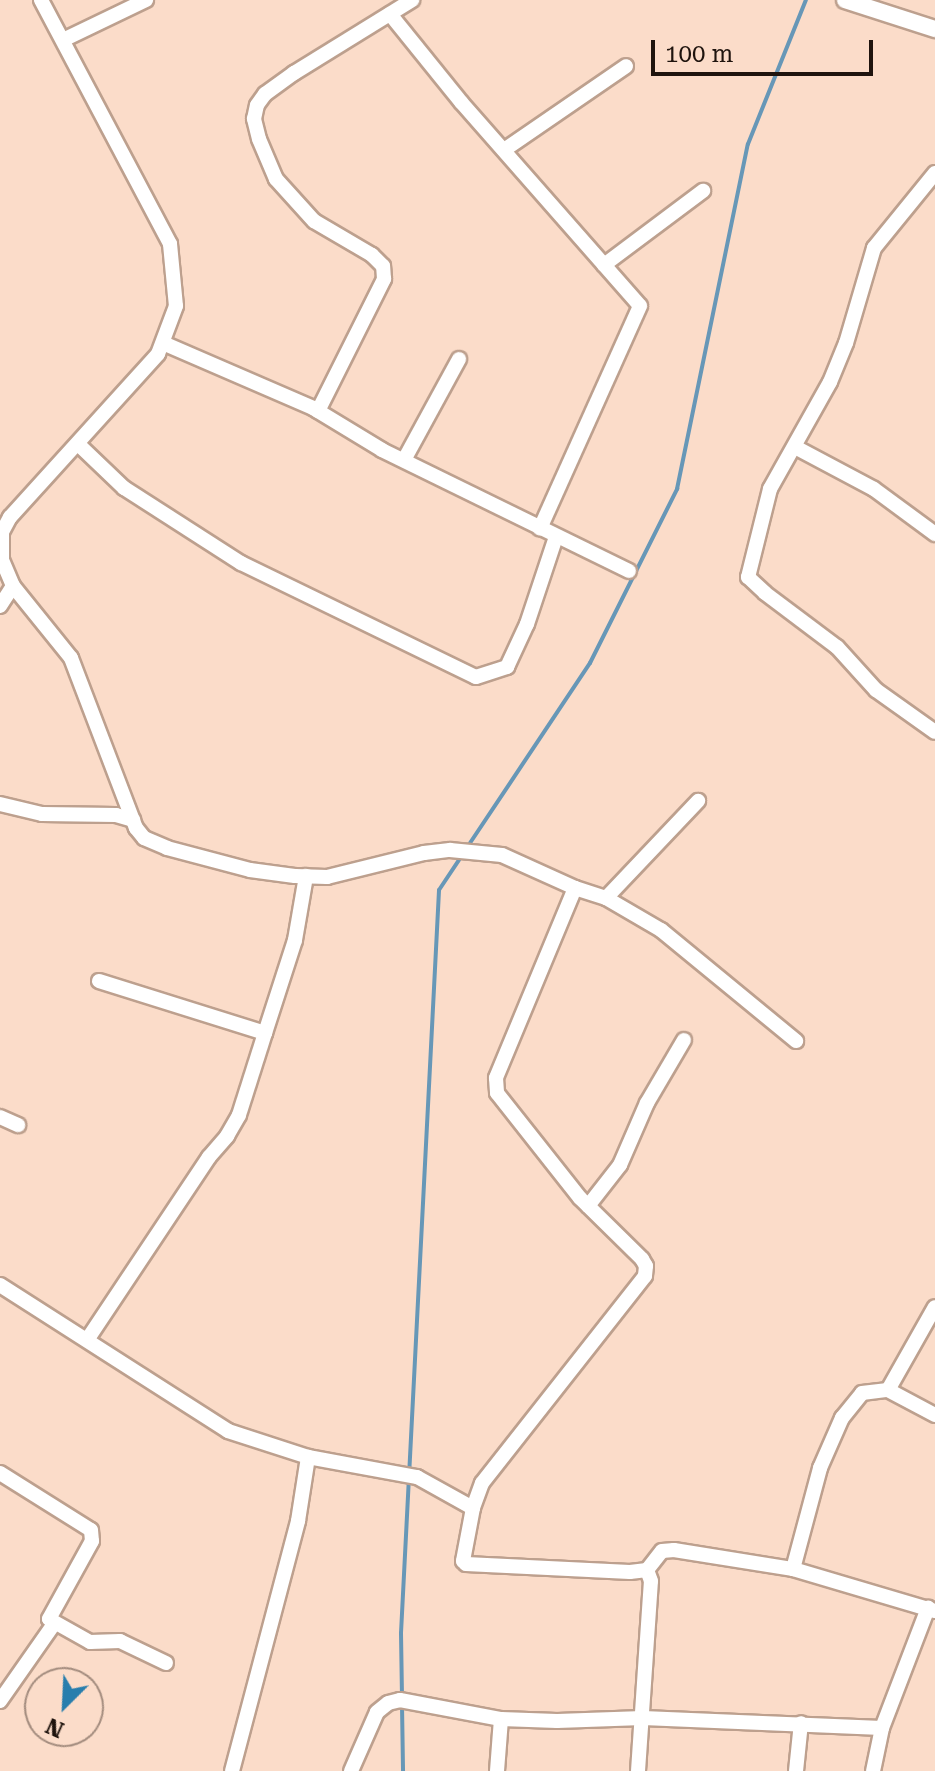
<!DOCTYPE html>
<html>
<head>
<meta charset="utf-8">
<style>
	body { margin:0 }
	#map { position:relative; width:935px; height:1771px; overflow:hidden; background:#fbdcc9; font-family:"Roboto Serif",serif }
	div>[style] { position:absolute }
	.stream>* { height:4px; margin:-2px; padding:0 2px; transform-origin:2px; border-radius:2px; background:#6797b7 }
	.roads { filter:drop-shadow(2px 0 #bda08e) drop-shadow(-2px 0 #bda08e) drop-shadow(0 2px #bda08e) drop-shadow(0 -2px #bda08e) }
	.minor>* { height:14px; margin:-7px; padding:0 7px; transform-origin:7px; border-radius:7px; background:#fff }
	.tertiary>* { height:16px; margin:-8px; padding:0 8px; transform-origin:8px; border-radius:8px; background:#fff }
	span { translate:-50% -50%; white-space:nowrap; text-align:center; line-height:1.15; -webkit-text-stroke:7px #fbdcc9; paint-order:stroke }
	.north { position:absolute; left:24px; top:1667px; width:80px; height:80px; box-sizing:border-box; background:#fbdcc9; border:2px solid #a38c7e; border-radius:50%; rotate:204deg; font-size:22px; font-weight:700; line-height:32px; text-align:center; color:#1f140e }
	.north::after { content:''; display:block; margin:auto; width:28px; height:36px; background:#287ead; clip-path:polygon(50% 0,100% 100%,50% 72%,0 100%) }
	.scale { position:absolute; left:651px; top:40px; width:222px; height:36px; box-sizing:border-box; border:4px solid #1f140e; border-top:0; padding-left:10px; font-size:24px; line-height:28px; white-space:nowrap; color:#1f140e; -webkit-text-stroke:6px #fbdcc9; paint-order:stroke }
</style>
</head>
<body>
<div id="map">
	<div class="stream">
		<div style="left:468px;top:846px;width:220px;rotate:-56.3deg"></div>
		<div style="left:590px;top:663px;width:195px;rotate:-63.4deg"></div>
		<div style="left:677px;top:489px;width:352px;rotate:-78.4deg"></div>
		<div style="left:748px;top:144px;width:155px;rotate:-68.1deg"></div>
		<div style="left:402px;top:1697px;width:64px;rotate:-90.9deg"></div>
		<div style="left:401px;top:1633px;width:744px;rotate:-87.07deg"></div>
		<div style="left:439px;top:890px;width:43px;rotate:-56.3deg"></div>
		<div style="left:402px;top:1705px;width:66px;rotate:89.1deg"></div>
	</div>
	<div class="roads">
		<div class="minor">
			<div style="left:41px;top:0;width:276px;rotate:62.1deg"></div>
			<div style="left:170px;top:244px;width:62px;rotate:84.5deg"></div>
			<div style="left:176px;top:306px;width:51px;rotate:110.6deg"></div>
			<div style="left:158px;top:354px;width:220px;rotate:132.2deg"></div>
			<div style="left:10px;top:517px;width:17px;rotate:118deg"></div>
			<div style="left:2px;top:532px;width:28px;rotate:90deg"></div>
			<div style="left:2px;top:560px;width:28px;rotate:67deg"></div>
			<div style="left:13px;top:586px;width:92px;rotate:51.1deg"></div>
			<div style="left:71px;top:658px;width:182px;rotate:69.1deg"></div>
			<div style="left:136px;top:828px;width:13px;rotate:51deg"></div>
			<div style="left:144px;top:838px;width:25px;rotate:23deg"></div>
			<div style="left:167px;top:848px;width:86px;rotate:14.8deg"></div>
			<div style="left:250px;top:870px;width:45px;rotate:7.6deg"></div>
			<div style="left:295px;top:876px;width:32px;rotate:2deg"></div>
			<div style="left:327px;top:877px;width:100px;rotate:-13.9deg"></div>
			<div style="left:424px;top:853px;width:26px;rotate:-7deg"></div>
			<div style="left:450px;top:850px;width:52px;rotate:5.5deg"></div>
			<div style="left:502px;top:855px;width:80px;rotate:24.3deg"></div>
			<div style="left:575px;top:888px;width:33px;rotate:18deg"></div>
			<div style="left:606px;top:898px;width:64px;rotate:30.2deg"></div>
			<div style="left:661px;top:930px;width:175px;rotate:39.4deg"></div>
			<div style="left:390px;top:14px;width:113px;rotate:51.1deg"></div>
			<div style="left:461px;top:102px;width:271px;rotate:48.7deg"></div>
			<div style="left:640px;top:306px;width:244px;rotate:114.2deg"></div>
			<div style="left:65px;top:39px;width:90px;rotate:-25.7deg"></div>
			<div style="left:504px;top:150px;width:148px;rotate:-34.5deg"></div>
			<div style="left:935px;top:173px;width:97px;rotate:129.1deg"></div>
			<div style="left:874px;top:248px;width:99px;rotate:106.4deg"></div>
			<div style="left:846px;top:343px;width:42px;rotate:112.3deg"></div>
			<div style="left:830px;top:382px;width:123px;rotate:119.3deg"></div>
			<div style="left:770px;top:489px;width:91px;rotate:104deg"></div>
			<div style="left:748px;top:577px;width:23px;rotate:43deg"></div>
			<div style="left:765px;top:593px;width:90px;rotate:36.9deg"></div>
			<div style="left:837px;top:647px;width:58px;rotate:47.8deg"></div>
			<div style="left:876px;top:690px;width:72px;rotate:35.4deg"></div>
			<div style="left:604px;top:265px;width:124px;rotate:-36.8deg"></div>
			<div style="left:163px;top:343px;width:163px;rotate:23.4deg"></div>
			<div style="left:313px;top:408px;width:81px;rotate:31.3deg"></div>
			<div style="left:382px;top:450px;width:275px;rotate:26.1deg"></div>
			<div style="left:318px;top:411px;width:148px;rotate:-63.4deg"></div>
			<div style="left:384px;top:279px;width:13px;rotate:-94deg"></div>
			<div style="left:383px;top:266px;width:16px;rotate:-135deg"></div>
			<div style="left:372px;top:255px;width:67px;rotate:-149.6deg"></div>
			<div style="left:314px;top:221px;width:57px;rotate:-132.1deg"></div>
			<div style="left:276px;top:179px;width:43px;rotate:-113deg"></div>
			<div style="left:259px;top:139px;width:21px;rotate:-104deg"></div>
			<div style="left:254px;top:119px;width:14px;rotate:-78deg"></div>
			<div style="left:257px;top:105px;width:14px;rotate:-54deg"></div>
			<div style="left:265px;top:94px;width:36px;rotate:-36deg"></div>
			<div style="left:294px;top:73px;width:139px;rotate:-31.7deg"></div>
			<div style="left:78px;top:444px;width:64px;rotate:43.7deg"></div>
			<div style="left:124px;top:488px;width:139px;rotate:32.7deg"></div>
			<div style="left:241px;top:563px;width:261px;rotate:25.9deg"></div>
			<div style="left:476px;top:677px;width:33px;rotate:-18deg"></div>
			<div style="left:507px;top:667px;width:47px;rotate:-65.1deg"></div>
			<div style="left:527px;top:624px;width:92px;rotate:-71.6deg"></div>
			<div style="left:795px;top:447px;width:89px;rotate:28deg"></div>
			<div style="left:874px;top:489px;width:76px;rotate:36.4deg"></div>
			<div style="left:404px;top:460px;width:115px;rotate:-61.4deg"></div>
			<div style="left:0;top:606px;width:24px;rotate:-57deg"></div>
			<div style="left:0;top:804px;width:43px;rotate:13.4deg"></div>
			<div style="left:42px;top:814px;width:74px;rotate:0.8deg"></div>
			<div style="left:116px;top:815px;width:18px;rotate:16deg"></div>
			<div style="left:575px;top:888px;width:206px;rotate:112.6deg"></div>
			<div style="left:496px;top:1078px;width:15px;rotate:86deg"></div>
			<div style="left:497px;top:1093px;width:134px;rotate:51.7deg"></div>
			<div style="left:580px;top:1198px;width:87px;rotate:44.5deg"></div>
			<div style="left:642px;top:1259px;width:8px;rotate:60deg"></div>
			<div style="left:646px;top:1266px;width:10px;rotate:96deg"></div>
			<div style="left:645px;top:1276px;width:263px;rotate:128.2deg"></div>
			<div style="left:482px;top:1483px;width:27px;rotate:110deg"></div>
			<div style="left:473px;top:1508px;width:54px;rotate:100.7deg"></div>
			<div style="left:463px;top:1561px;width:4px;rotate:45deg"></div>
			<div style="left:466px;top:1564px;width:164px;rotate:2.8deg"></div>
			<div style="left:630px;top:1572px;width:17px;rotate:-7deg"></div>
			<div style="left:647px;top:1570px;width:24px;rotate:-52deg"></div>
			<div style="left:662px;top:1551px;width:12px;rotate:-5deg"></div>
			<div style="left:674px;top:1550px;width:121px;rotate:9.1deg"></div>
			<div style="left:793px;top:1569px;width:105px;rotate:-75deg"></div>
			<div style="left:820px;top:1468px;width:55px;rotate:-66.3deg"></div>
			<div style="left:842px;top:1418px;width:32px;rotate:-51deg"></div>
			<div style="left:862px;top:1393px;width:26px;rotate:-7deg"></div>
			<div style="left:888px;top:1390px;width:95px;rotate:-60.5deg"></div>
			<div style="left:606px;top:898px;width:134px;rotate:-46.5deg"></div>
			<div style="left:99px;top:981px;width:174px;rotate:17.4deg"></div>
			<div style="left:265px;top:1033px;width:98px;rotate:-72.1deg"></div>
			<div style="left:295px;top:940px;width:65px;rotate:-80.2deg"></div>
			<div style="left:0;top:1117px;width:20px;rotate:24deg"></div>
			<div style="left:588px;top:1206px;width:52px;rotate:-52deg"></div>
			<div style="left:620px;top:1165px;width:68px;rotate:-66.5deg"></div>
			<div style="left:647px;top:1103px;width:73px;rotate:-59.6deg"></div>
			<div style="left:0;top:1285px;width:271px;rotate:32.6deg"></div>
			<div style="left:228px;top:1431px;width:84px;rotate:18deg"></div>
			<div style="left:308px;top:1457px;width:111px;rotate:10.4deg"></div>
			<div style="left:417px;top:1477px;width:64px;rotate:29deg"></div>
			<div style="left:87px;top:1340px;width:220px;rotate:-56.3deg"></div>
			<div style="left:209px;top:1157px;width:28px;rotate:-49deg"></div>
			<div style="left:227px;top:1136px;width:24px;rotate:-60deg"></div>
			<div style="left:239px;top:1115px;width:86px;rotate:-72.4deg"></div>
			<div style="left:888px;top:1390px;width:53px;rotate:28deg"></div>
			<div style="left:0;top:1473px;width:107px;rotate:32.1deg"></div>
			<div style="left:91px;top:1530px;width:11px;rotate:85deg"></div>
			<div style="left:92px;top:1541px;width:89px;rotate:118.9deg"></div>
			<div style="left:49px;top:1619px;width:47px;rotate:29.3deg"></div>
			<div style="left:90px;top:1642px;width:30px;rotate:-2deg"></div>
			<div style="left:120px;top:1641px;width:51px;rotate:25.6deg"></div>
			<div style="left:793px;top:1569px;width:148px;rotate:16.5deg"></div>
			<div style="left:0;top:1701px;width:94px;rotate:-55deg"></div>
			<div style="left:882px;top:1728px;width:129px;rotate:-69deg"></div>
			<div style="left:232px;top:1771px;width:259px;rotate:-75.2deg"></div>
			<div style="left:298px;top:1521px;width:65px;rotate:-81.1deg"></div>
			<div style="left:351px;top:1771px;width:64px;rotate:-66.2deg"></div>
			<div style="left:377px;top:1712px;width:14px;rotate:-39deg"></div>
			<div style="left:388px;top:1703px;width:12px;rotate:-14deg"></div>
			<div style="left:400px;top:1700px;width:103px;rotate:10.7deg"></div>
			<div style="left:501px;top:1719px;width:56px;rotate:2deg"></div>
			<div style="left:557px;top:1721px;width:86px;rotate:-2deg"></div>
			<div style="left:643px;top:1718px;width:239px;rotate:2.4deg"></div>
			<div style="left:882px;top:1728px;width:44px;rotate:101.8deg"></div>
			<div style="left:497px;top:1771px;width:52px;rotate:-85.6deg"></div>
			<div style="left:638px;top:1771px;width:190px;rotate:-86.1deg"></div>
			<div style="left:651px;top:1581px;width:12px;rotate:-110deg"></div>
			<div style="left:796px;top:1771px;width:48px;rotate:-84.1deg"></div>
		</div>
		<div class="tertiary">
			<div style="left:845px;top:0;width:95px;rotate:17.9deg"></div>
		</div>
	</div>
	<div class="north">N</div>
	<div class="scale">100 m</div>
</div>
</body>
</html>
